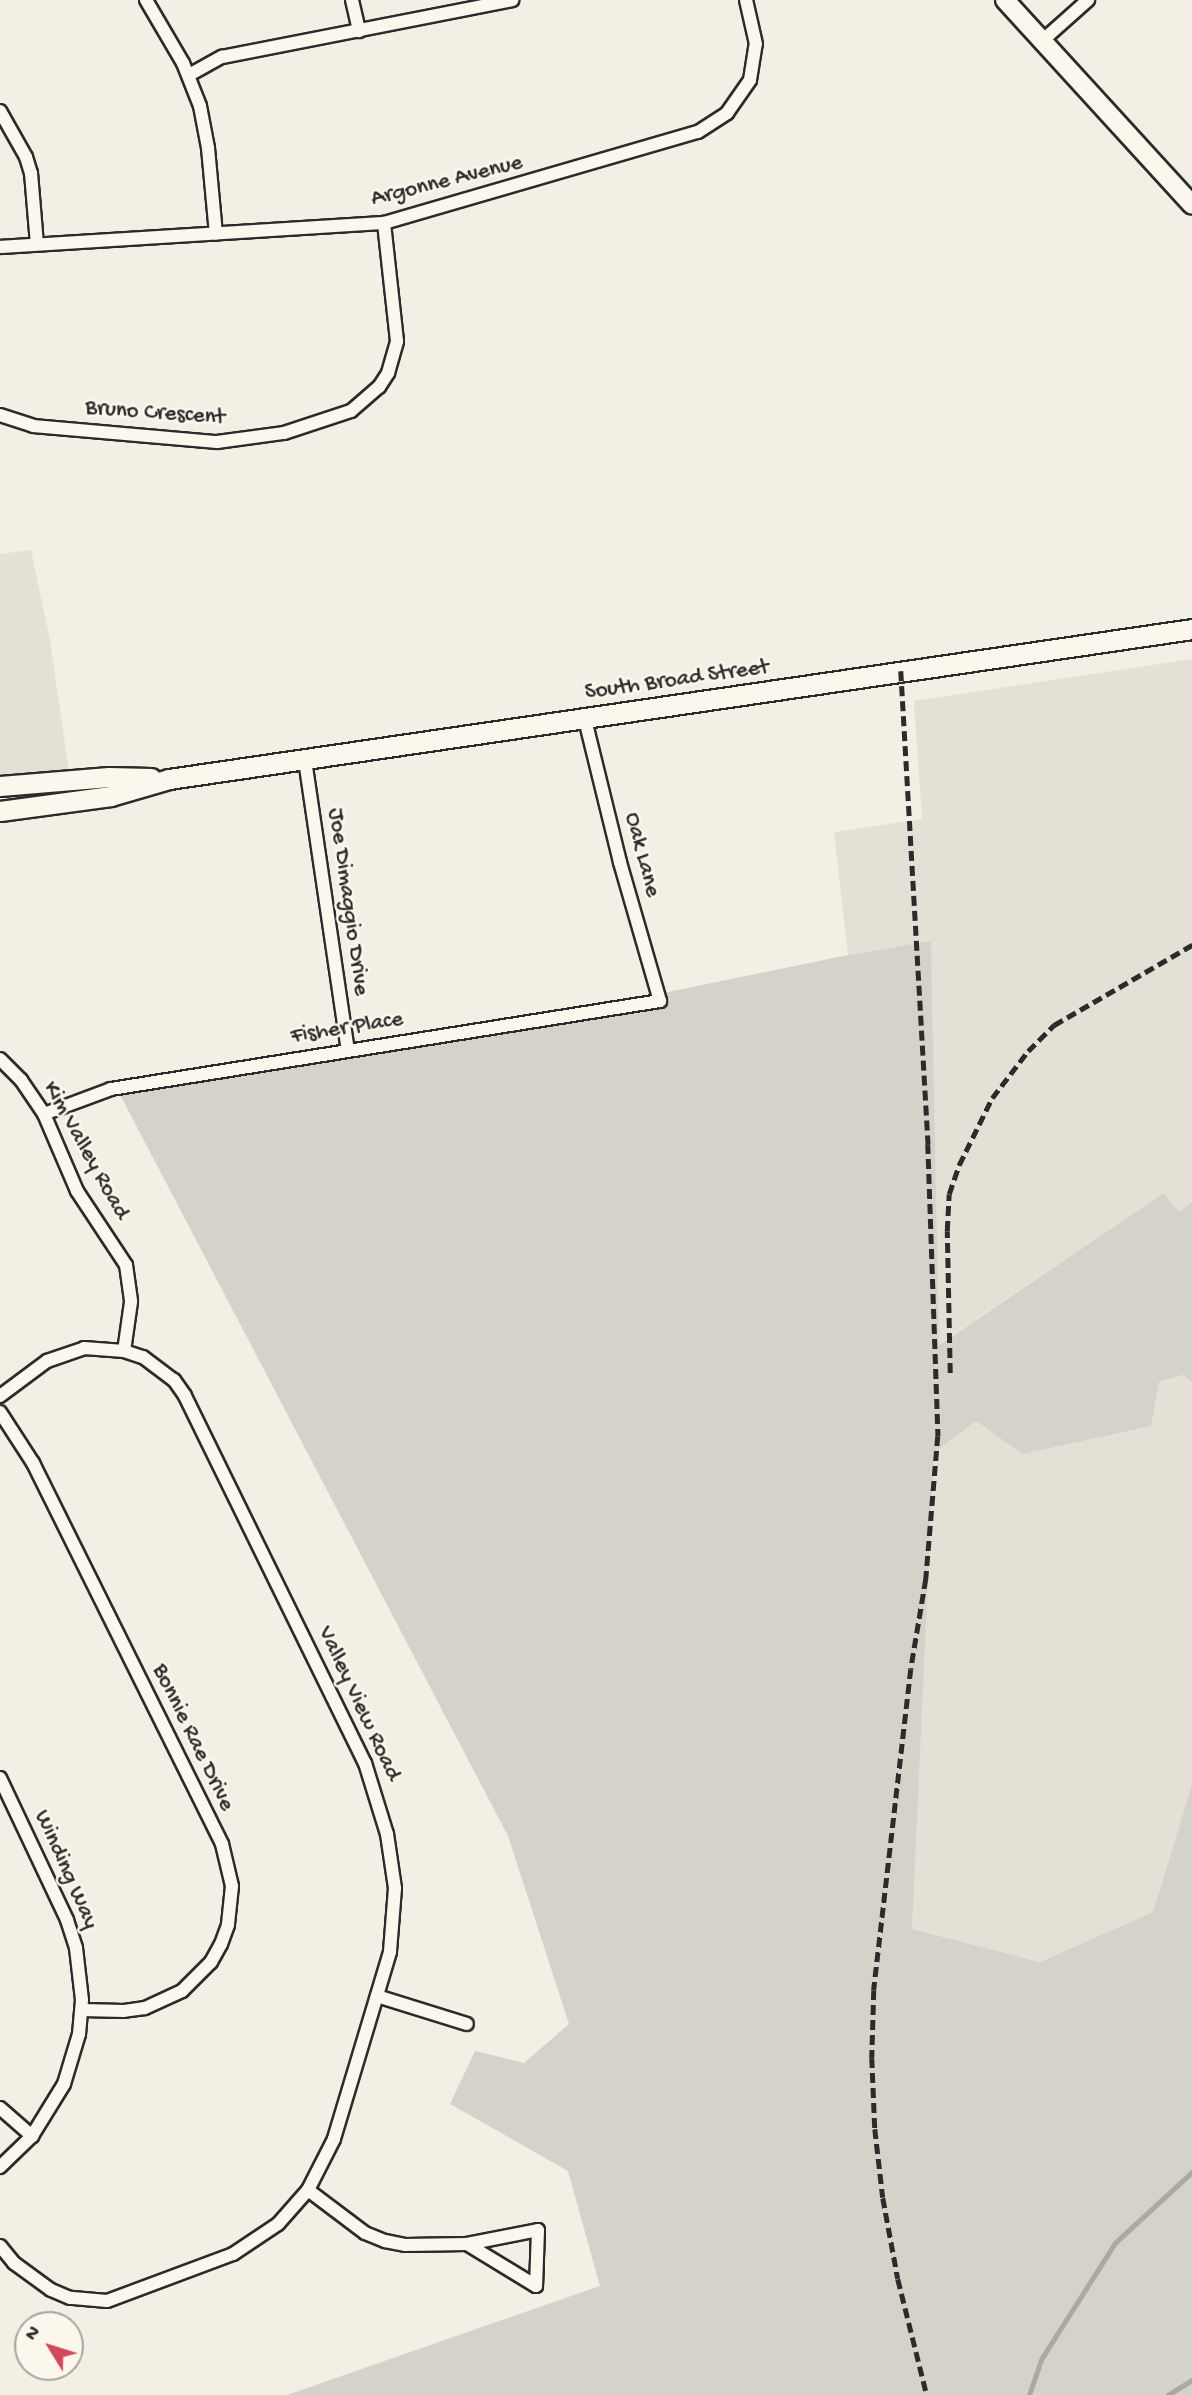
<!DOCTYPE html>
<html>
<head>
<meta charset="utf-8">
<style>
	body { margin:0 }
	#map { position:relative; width:1192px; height:2395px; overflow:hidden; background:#f3efe4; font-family:"Gochi Hand",sans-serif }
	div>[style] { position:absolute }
	.built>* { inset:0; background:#e4e0d6 }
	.green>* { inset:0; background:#d5d2c9 }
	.stream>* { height:4.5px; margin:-2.25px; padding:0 2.25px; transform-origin:2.25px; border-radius:2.25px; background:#aca9a2 }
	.roads { filter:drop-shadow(2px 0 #2b2b2b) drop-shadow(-2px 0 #2b2b2b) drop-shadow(0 2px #2b2b2b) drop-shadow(0 -2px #2b2b2b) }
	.street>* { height:12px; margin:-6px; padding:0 6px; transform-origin:6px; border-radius:6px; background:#fbf7ec }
	.secondary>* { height:18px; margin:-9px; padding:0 9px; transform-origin:9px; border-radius:9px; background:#fbf7ec }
	.primary>* { height:19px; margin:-9.5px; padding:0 9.5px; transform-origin:9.5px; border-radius:9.5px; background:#fbf7ec }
	.rail>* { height:4.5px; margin-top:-2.25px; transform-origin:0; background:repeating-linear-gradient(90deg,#2b2b2b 0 10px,transparent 0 15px) }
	span { translate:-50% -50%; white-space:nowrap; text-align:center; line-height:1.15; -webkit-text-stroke:5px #fbf7ec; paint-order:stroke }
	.street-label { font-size:23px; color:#2b2b2b }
	.north { position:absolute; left:14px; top:2311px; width:70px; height:70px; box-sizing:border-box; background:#fbf7ec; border:2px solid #a8a59f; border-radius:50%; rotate:308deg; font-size:19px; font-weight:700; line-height:28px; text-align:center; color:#2b2b2b }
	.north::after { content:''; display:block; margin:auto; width:24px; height:32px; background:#d1495b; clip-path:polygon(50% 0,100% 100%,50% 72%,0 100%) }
</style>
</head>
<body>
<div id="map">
	<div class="built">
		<div style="clip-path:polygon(31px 550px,50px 641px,70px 779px,0 786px,0 554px)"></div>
		<div style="clip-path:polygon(1192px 659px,1192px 1202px,1179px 1212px,1164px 1193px,938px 1345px,931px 942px,848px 955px,834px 832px,922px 819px,914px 701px)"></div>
		<div style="clip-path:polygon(1183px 1375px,1192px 1384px,1192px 1784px,1153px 1912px,1040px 1962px,912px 1929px,934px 1453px,976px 1421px,1022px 1454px,1159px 1382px)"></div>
	</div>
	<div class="green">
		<div style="clip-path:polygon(931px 941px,939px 1345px,1164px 1193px,1179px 1212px,1192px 1202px,1192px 1383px,1183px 1375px,1159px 1382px,1151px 1426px,1022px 1454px,976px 1421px,934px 1453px,912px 1929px,1040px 1962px,1153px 1912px,1192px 1784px,1192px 2395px,287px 2395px,600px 2286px,568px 2171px,450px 2104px,475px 2051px,524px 2063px,569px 2024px,508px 1836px,116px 1087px,566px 1013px,848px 955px)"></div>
	</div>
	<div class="stream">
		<div style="left:1029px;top:2395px;width:39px;rotate:-71deg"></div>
		<div style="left:1042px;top:2358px;width:136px;rotate:-57.6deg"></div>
		<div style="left:1115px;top:2243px;width:105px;rotate:-42.7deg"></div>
		<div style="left:1168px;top:2395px;width:28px;rotate:-32deg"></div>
	</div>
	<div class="roads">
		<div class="street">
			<div style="left:146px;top:0;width:73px;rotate:59.6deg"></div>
			<div style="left:183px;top:63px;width:46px;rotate:68.4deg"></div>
			<div style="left:200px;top:106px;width:43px;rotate:79.2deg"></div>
			<div style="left:208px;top:148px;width:86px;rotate:84.7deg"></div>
			<div style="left:352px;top:0;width:32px;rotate:77deg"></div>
			<div style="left:1042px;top:41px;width:62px;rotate:-41.7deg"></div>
			<div style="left:189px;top:75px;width:38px;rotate:-29deg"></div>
			<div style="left:222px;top:57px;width:296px;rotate:-11.1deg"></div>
			<div style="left:0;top:111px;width:53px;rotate:60.5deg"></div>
			<div style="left:26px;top:157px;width:17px;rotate:73deg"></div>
			<div style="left:31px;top:173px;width:71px;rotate:85.2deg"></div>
			<div style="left:0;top:247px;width:385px;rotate:-3.6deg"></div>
			<div style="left:384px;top:223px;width:327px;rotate:-16.2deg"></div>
			<div style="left:698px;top:132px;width:35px;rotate:-33deg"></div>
			<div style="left:727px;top:113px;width:40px;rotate:-55.1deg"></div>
			<div style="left:750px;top:80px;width:36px;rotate:-81deg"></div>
			<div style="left:756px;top:44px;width:45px;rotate:-102.8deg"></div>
			<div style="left:0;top:415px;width:35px;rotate:18deg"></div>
			<div style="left:33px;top:426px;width:185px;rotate:5deg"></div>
			<div style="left:217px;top:442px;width:68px;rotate:-7.7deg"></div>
			<div style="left:284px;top:433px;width:71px;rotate:-18.2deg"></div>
			<div style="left:351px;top:411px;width:37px;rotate:-41deg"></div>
			<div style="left:379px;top:387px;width:17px;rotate:-57deg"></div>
			<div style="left:388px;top:373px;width:33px;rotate:-74deg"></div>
			<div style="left:397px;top:341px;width:119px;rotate:-96.3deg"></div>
			<div style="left:305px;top:760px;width:293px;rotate:81.6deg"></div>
			<div style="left:0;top:1059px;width:30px;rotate:45deg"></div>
			<div style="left:21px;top:1080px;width:41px;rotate:55.9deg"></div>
			<div style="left:44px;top:1114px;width:84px;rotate:66.8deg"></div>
			<div style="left:77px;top:1191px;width:89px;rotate:56.5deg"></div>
			<div style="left:126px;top:1265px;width:37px;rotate:82deg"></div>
			<div style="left:131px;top:1302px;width:49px;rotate:98.1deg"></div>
			<div style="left:44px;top:1114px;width:72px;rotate:-20.5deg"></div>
			<div style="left:111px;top:1089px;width:556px;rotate:-9.11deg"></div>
			<div style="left:660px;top:1001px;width:145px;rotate:-106.1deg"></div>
			<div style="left:620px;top:862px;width:147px;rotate:-103.8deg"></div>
			<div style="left:0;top:1396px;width:59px;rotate:-36.7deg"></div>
			<div style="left:47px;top:1361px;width:39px;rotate:-19deg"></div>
			<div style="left:84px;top:1348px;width:40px;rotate:4.3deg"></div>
			<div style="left:124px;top:1351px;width:20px;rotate:18deg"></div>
			<div style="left:143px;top:1357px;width:39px;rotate:37deg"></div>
			<div style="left:174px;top:1380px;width:19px;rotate:55deg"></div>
			<div style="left:185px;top:1396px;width:409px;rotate:63.9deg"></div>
			<div style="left:365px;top:1763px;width:74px;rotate:72.8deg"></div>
			<div style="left:387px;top:1834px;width:55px;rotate:81.6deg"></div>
			<div style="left:395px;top:1888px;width:64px;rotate:94.5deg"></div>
			<div style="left:390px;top:1952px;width:195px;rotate:106.7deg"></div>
			<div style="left:334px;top:2139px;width:57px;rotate:117deg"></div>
			<div style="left:308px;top:2190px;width:45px;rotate:131.4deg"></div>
			<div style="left:278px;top:2224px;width:54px;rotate:146.3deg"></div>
			<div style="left:233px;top:2254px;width:134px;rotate:159.5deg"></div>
			<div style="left:107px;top:2301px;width:37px;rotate:-175deg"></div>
			<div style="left:70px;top:2298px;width:21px;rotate:-157deg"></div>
			<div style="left:51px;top:2290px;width:46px;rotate:-143.9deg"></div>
			<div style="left:14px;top:2263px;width:22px;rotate:-129deg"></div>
			<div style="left:0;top:1412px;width:61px;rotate:57.1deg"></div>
			<div style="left:33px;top:1463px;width:425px;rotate:63.6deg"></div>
			<div style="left:222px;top:1844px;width:43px;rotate:76.6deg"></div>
			<div style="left:232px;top:1886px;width:39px;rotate:96deg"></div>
			<div style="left:228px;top:1925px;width:20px;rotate:110deg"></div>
			<div style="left:221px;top:1944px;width:21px;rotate:119deg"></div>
			<div style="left:211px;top:1962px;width:41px;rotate:135deg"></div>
			<div style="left:182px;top:1991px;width:41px;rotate:155.3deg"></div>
			<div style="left:145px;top:2008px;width:21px;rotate:172deg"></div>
			<div style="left:124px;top:2011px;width:42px;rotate:-178.6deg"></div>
			<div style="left:0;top:1778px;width:157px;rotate:64.7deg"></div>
			<div style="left:67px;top:1920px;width:29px;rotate:72deg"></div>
			<div style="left:76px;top:1948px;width:52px;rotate:83.4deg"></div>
			<div style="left:82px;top:2000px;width:34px;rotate:95deg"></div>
			<div style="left:79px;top:2034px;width:52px;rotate:106.7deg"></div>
			<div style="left:64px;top:2084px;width:61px;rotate:121.6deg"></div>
			<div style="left:32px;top:2136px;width:45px;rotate:135.9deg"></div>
			<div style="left:377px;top:1996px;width:94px;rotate:17.3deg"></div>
			<div style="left:0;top:2108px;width:43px;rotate:41.2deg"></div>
			<div style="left:308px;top:2190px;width:71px;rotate:37deg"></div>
			<div style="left:365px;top:2233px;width:22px;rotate:22deg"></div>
			<div style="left:385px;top:2241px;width:20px;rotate:11deg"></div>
			<div style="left:405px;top:2245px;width:62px;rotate:-0.9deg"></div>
			<div style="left:538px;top:2230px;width:56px;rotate:92deg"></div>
			<div style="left:536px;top:2286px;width:81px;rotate:-148.7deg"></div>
			<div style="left:467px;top:2244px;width:72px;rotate:-11.2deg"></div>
		</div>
		<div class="secondary">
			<div style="left:1005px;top:0;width:277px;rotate:47.6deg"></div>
		</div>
		<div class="primary">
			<div style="left:0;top:786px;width:109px;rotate:-4.7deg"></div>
			<div style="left:109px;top:777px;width:42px;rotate:1.4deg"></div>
			<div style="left:0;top:811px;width:112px;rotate:-7.7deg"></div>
			<div style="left:111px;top:796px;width:60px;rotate:-16.3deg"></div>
			<div style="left:169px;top:779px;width:1034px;rotate:-8.34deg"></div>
		</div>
	</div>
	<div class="rail">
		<div style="left:901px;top:671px;width:474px;rotate:86.7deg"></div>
		<div style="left:928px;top:1144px;width:292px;rotate:88deg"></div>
		<div style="left:938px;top:1436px;width:144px;rotate:94.8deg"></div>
		<div style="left:926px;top:1579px;width:91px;rotate:99.5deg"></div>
		<div style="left:911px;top:1669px;width:323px;rotate:96.6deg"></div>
		<div style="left:874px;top:1990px;width:68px;rotate:91.7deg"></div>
		<div style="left:872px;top:2058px;width:71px;rotate:87.6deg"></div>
		<div style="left:875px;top:2129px;width:69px;rotate:83.4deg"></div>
		<div style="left:883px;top:2198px;width:82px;rotate:79.5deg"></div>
		<div style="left:898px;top:2279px;width:120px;rotate:76deg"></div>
		<div style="left:950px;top:1373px;width:142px;rotate:-91.2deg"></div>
		<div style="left:947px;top:1231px;width:37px;rotate:-87deg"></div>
		<div style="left:949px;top:1194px;width:31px;rotate:-71deg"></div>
		<div style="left:959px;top:1165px;width:75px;rotate:-63.8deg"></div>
		<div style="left:992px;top:1098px;width:59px;rotate:-52.5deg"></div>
		<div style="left:1028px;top:1051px;width:37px;rotate:-45deg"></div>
		<div style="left:1054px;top:1025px;width:160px;rotate:-30.1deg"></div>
	</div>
	<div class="street-label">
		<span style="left:447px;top:182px;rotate:-14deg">Argonne Avenue</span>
		<span style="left:155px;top:414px;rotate:4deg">Bruno Crescent</span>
		<span style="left:677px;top:681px;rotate:-8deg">South Broad Street</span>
		<span style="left:641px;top:855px;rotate:75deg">Oak Lane</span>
		<span style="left:347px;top:902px;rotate:82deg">Joe Dimaggio Drive</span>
		<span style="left:347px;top:1029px;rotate:-9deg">Fisher Place</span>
		<span style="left:85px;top:1151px;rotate:61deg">Kim Valley Road</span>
		<span style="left:358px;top:1704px;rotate:65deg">Valley View Road</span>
		<span style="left:192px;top:1738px;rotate:64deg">Bonnie Rae Drive</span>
		<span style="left:65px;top:1870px;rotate:66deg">Winding Way</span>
	</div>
	<div class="north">N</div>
</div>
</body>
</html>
